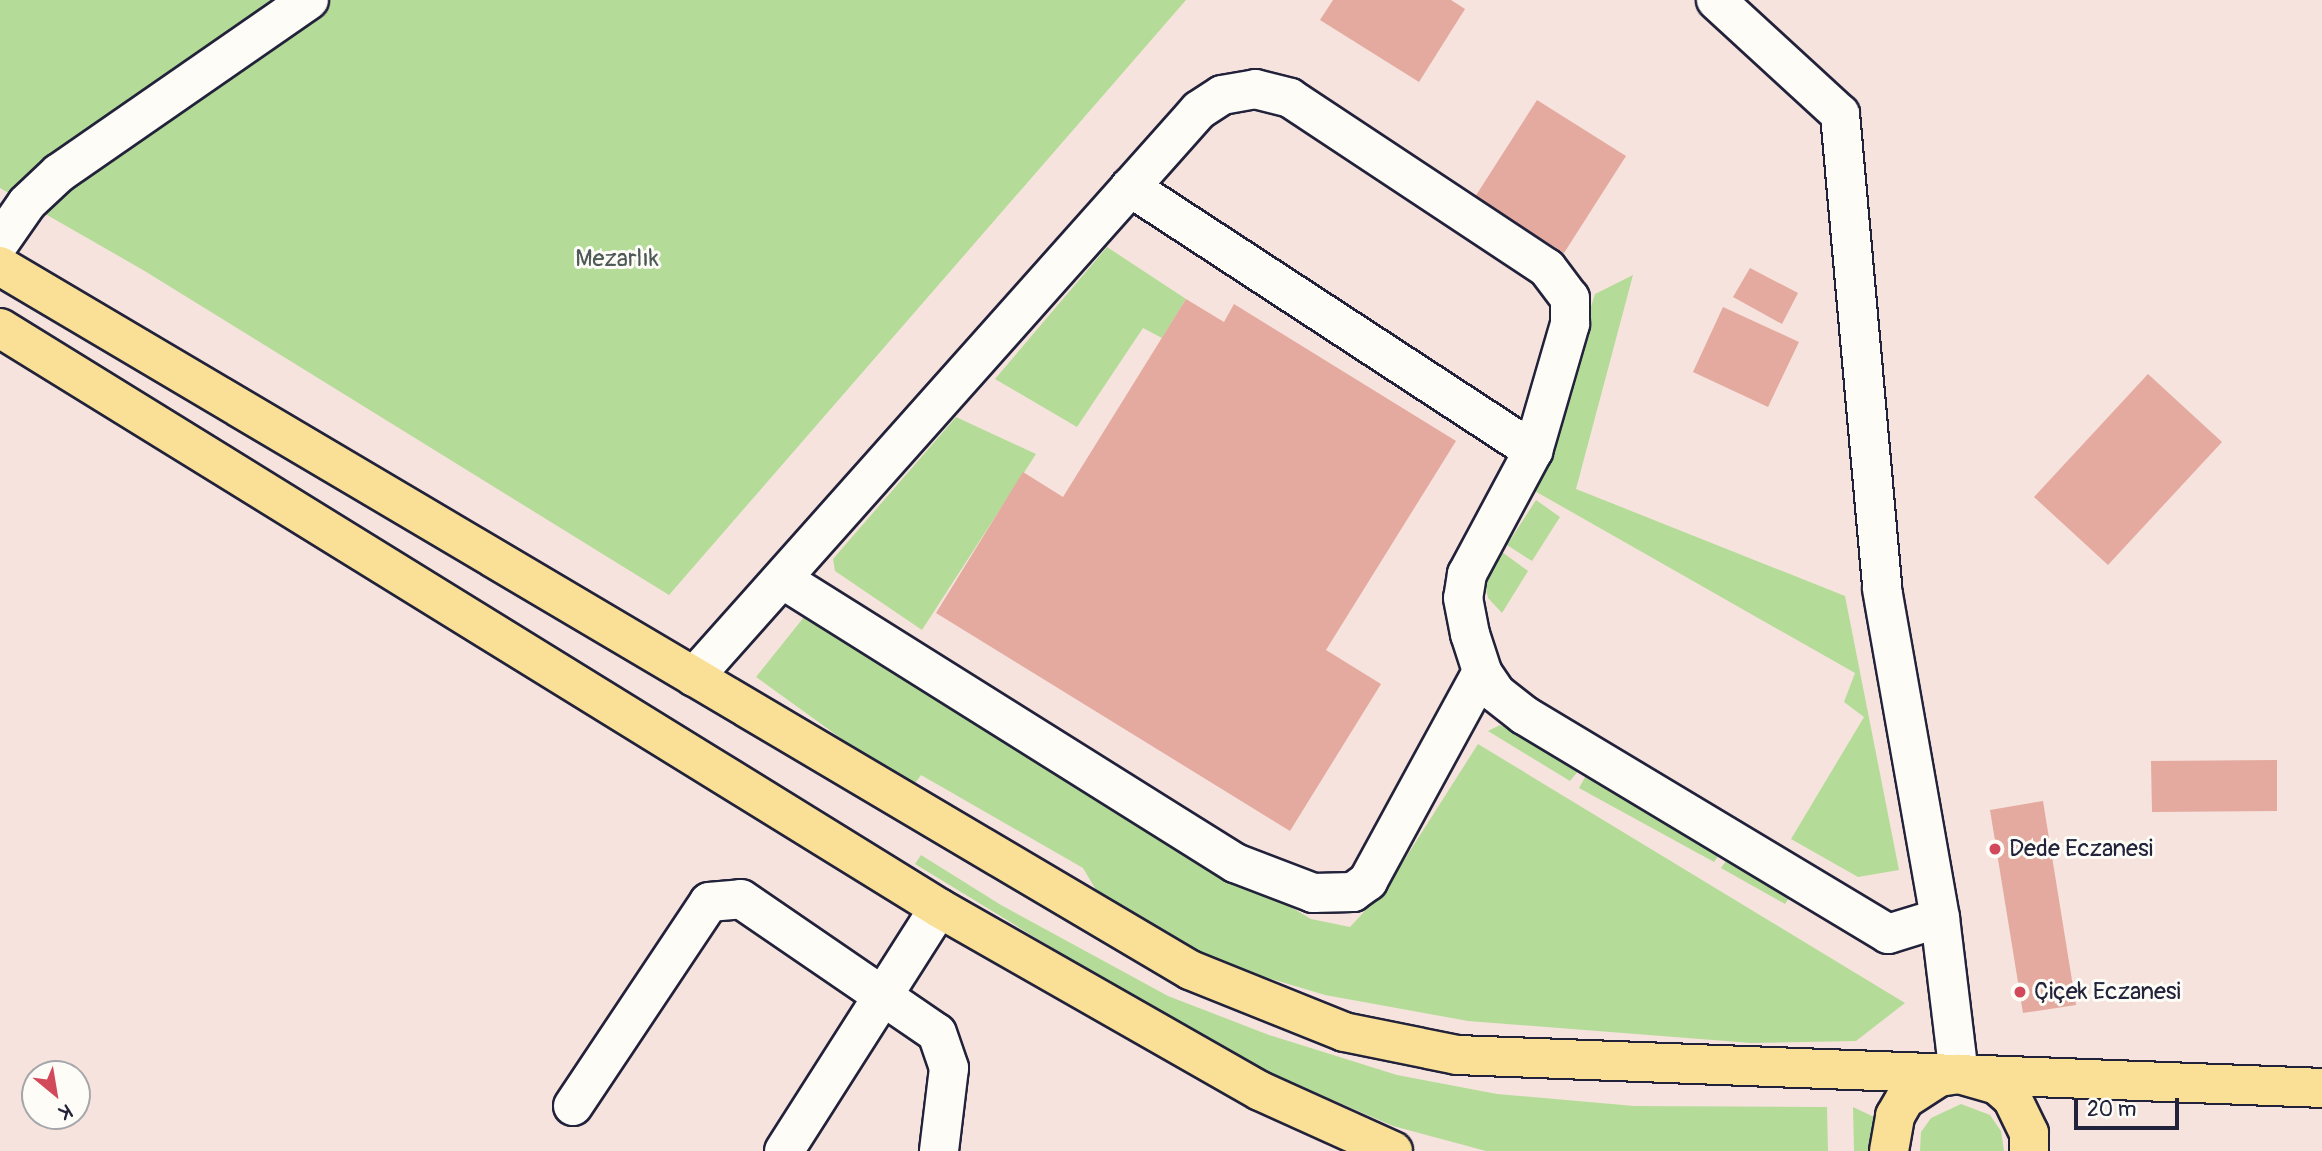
<!DOCTYPE html>
<html>
<head>
<meta charset="utf-8">
<style>
	body { margin:0 }
	#map { position:relative; width:2322px; height:1151px; overflow:hidden; background:#f6e3dd; font-family:Pangolin,sans-serif }
	div>[style] { position:absolute }
	.green>* { inset:0; background:#b4dc98 }
	.building>* { inset:0; background:#e4aa9f }
	.roads { filter:drop-shadow(2px 0 #22223b) drop-shadow(-2px 0 #22223b) drop-shadow(0 2px #22223b) drop-shadow(0 -2px #22223b) }
	.minor>* { height:38px; margin:-19px; padding:0 19px; transform-origin:19px; border-radius:19px; background:#fdfcf7 }
	.major>* { height:38px; margin:-19px; padding:0 19px; transform-origin:19px; border-radius:19px; background:#fadf96 }
	.dots>* { width:19px; height:19px; translate:-50% -50%; box-sizing:border-box; border:4px solid #fdfcf7; border-radius:50% }
	span { translate:-50% -50%; white-space:nowrap; text-align:center; line-height:1.15; -webkit-text-stroke:6px #fdfcf7; paint-order:stroke }
	.park-label { font-size:24px; color:#4e5a57 }
	.poi-label { font-size:24px; color:#22223b }
	.left { translate:0 -50%; text-align:left }
	.north { position:absolute; left:21px; top:1060px; width:70px; height:70px; box-sizing:border-box; background:#fdfcf7; border:2px solid #a5a5ac; border-radius:50%; rotate:150deg; font-size:19px; font-weight:700; line-height:28px; text-align:center; color:#22223b }
	.north::after { content:''; display:block; margin:auto; width:24px; height:32px; background:#d1495b; clip-path:polygon(50% 0,100% 100%,50% 72%,0 100%) }
	.scale { position:absolute; left:2074px; top:1098px; width:105px; height:32px; box-sizing:border-box; border:4px solid #22223b; border-top:0; padding-left:9px; font-size:21px; line-height:24px; white-space:nowrap; color:#22223b; -webkit-text-stroke:5px #fdfcf7; paint-order:stroke }
</style>
</head>
<body>
<div id="map">
	<div class="green">
		<div style="clip-path:polygon(0 0,1186px 0,669px 595px,143px 270px,0 188px)"></div>
		<div style="clip-path:polygon(1107px 247px,1186px 299px,1162px 338px,1143px 328px,1077px 427px,995px 379px)"></div>
		<div style="clip-path:polygon(1633px 275px,1576px 489px,1845px 596px,1899px 870px,1858px 877px,1791px 839px,1864px 717px,1844px 702px,1855px 673px,1533px 490px,1595px 294px)"></div>
		<div style="clip-path:polygon(956px 417px,1036px 454px,922px 630px,835px 571px,833px 559px)"></div>
		<div style="clip-path:polygon(1536px 500px,1560px 517px,1532px 561px,1507px 545px)"></div>
		<div style="clip-path:polygon(1502px 552px,1528px 571px,1502px 613px,1488px 598px,1485px 583px)"></div>
		<div style="clip-path:polygon(804px 617px,1311px 919px,1350px 927px,1387px 887px,1478px 744px,1905px 1003px,1856px 1041px,1751px 1043px,1468px 1021px,1325px 995px,1211px 961px,1099px 895px,1083px 868px,921px 775px,911px 789px,756px 677px)"></div>
		<div style="clip-path:polygon(1500px 725px,1580px 769px,1570px 781px,1488px 731px)"></div>
		<div style="clip-path:polygon(1588px 772px,1722px 851px,1714px 862px,1579px 788px)"></div>
		<div style="clip-path:polygon(1731px 854px,1792px 893px,1785px 904px,1721px 868px)"></div>
		<div style="clip-path:polygon(921px 855px,1001px 905px,1168px 996px,1269px 1035px,1397px 1075px,1497px 1094px,1634px 1106px,1827px 1107px,1828px 1151px,1486px 1151px,1393px 1126px,1228px 1055px,915px 864px)"></div>
		<div style="clip-path:polygon(1961px 1104px,1990px 1115px,2001px 1131px,2004px 1151px,1920px 1151px,1921px 1132px,1931px 1118px)"></div>
		<div style="clip-path:polygon(1853px 1107px,1874px 1117px,1871px 1151px,1854px 1151px)"></div>
	</div>
	<div class="building">
		<div style="clip-path:polygon(1333px 0,1451px 0,1465px 9px,1419px 82px,1320px 20px)"></div>
		<div style="clip-path:polygon(1537px 100px,1626px 156px,1564px 253px,1475px 197px)"></div>
		<div style="clip-path:polygon(1750px 268px,1798px 293px,1782px 324px,1733px 297px)"></div>
		<div style="clip-path:polygon(1186px 299px,1224px 322px,1234px 304px,1456px 441px,1326px 650px,1381px 684px,1290px 831px,936px 613px,1023px 472px,1063px 497px)"></div>
		<div style="clip-path:polygon(1723px 307px,1799px 342px,1768px 407px,1693px 372px)"></div>
		<div style="clip-path:polygon(2148px 374px,2222px 442px,2108px 565px,2034px 497px)"></div>
		<div style="clip-path:polygon(2277px 760px,2277px 811px,2152px 812px,2151px 761px)"></div>
		<div style="clip-path:polygon(2043px 801px,2076px 1005px,2023px 1013px,1990px 810px)"></div>
	</div>
	<div class="roads">
		<div class="minor">
			<div style="left:1716px;top:0;width:168px;rotate:42.6deg"></div>
			<div style="left:1840px;top:114px;width:477px;rotate:84.9deg"></div>
			<div style="left:1882px;top:589px;width:334px;rotate:80deg"></div>
			<div style="left:1940px;top:918px;width:157px;rotate:83.1deg"></div>
			<div style="left:1130px;top:187px;width:482px;rotate:33.2deg"></div>
			<div style="left:0;top:242px;width:47px;rotate:-55.3deg"></div>
			<div style="left:27px;top:203px;width:44px;rotate:-43.2deg"></div>
			<div style="left:59px;top:173px;width:304px;rotate:-34.7deg"></div>
			<div style="left:782px;top:579px;width:535px;rotate:32.08deg"></div>
			<div style="left:1235px;top:863px;width:84px;rotate:21deg"></div>
			<div style="left:1313px;top:893px;width:40px;rotate:-1.4deg"></div>
			<div style="left:1353px;top:892px;width:19px;rotate:-36deg"></div>
			<div style="left:1368px;top:881px;width:238px;rotate:-61.4deg"></div>
			<div style="left:694px;top:677px;width:759px;rotate:-48.31deg"></div>
			<div style="left:1199px;top:110px;width:27px;rotate:-33deg"></div>
			<div style="left:1222px;top:95px;width:34px;rotate:-10deg"></div>
			<div style="left:1255px;top:89px;width:36px;rotate:14deg"></div>
			<div style="left:1290px;top:98px;width:308px;rotate:33.5deg"></div>
			<div style="left:1547px;top:268px;width:38px;rotate:53deg"></div>
			<div style="left:1570px;top:298px;width:26px;rotate:90deg"></div>
			<div style="left:1570px;top:324px;width:132px;rotate:106.2deg"></div>
			<div style="left:1533px;top:451px;width:140px;rotate:118.2deg"></div>
			<div style="left:1467px;top:574px;width:24px;rotate:99deg"></div>
			<div style="left:1463px;top:598px;width:37px;rotate:79deg"></div>
			<div style="left:1470px;top:634px;width:40px;rotate:72deg"></div>
			<div style="left:1482px;top:672px;width:25px;rotate:56deg"></div>
			<div style="left:1496px;top:693px;width:36px;rotate:38deg"></div>
			<div style="left:1524px;top:715px;width:425px;rotate:31deg"></div>
			<div style="left:1888px;top:934px;width:54px;rotate:-17.1deg"></div>
			<div style="left:573px;top:1106px;width:245px;rotate:-56.3deg"></div>
			<div style="left:709px;top:902px;width:32px;rotate:-5deg"></div>
			<div style="left:741px;top:899px;width:237px;rotate:34.4deg"></div>
			<div style="left:937px;top:1033px;width:37px;rotate:71deg"></div>
			<div style="left:949px;top:1068px;width:84px;rotate:96.9deg"></div>
			<div style="left:784px;top:1151px;width:288px;rotate:-57.5deg"></div>
		</div>
		<div class="major">
			<div style="left:0;top:266px;width:1383px;rotate:30.61deg"></div>
			<div style="left:1190px;top:970px;width:166px;rotate:21.9deg"></div>
			<div style="left:1344px;top:1032px;width:115px;rotate:11.5deg"></div>
			<div style="left:1457px;top:1055px;width:866px;rotate:2.18deg"></div>
			<div style="left:0;top:328px;width:1104px;rotate:31.7deg"></div>
			<div style="left:939px;top:908px;width:369px;rotate:29.7deg"></div>
			<div style="left:1260px;top:1091px;width:146px;rotate:24.3deg"></div>
			<div style="left:1889px;top:1151px;width:36px;rotate:-80deg"></div>
			<div style="left:1895px;top:1116px;width:20px;rotate:-60deg"></div>
			<div style="left:1905px;top:1099px;width:40px;rotate:-32.9deg"></div>
			<div style="left:1939px;top:1077px;width:20px;rotate:-9deg"></div>
			<div style="left:1959px;top:1074px;width:40px;rotate:16deg"></div>
			<div style="left:1997px;top:1085px;width:20px;rotate:41deg"></div>
			<div style="left:2012px;top:1098px;width:39px;rotate:64deg"></div>
			<div style="left:2029px;top:1133px;width:18px;rotate:90deg"></div>
		</div>
	</div>
	<div class="dots">
		<div style="left:1995px;top:849px;background:#d1495b"></div>
		<div style="left:2020px;top:992px;background:#d1495b"></div>
	</div>
	<div class="park-label">
		<span style="left:617px;top:259px">Mezarlık</span>
	</div>
	<div class="poi-label">
		<span class="left" style="left:2009px;top:849px">Dede Eczanesi</span>
		<span class="left" style="left:2034px;top:992px">Çiçek Eczanesi</span>
	</div>
	<div class="north">K</div>
	<div class="scale">20 m</div>
</div>
</body>
</html>
